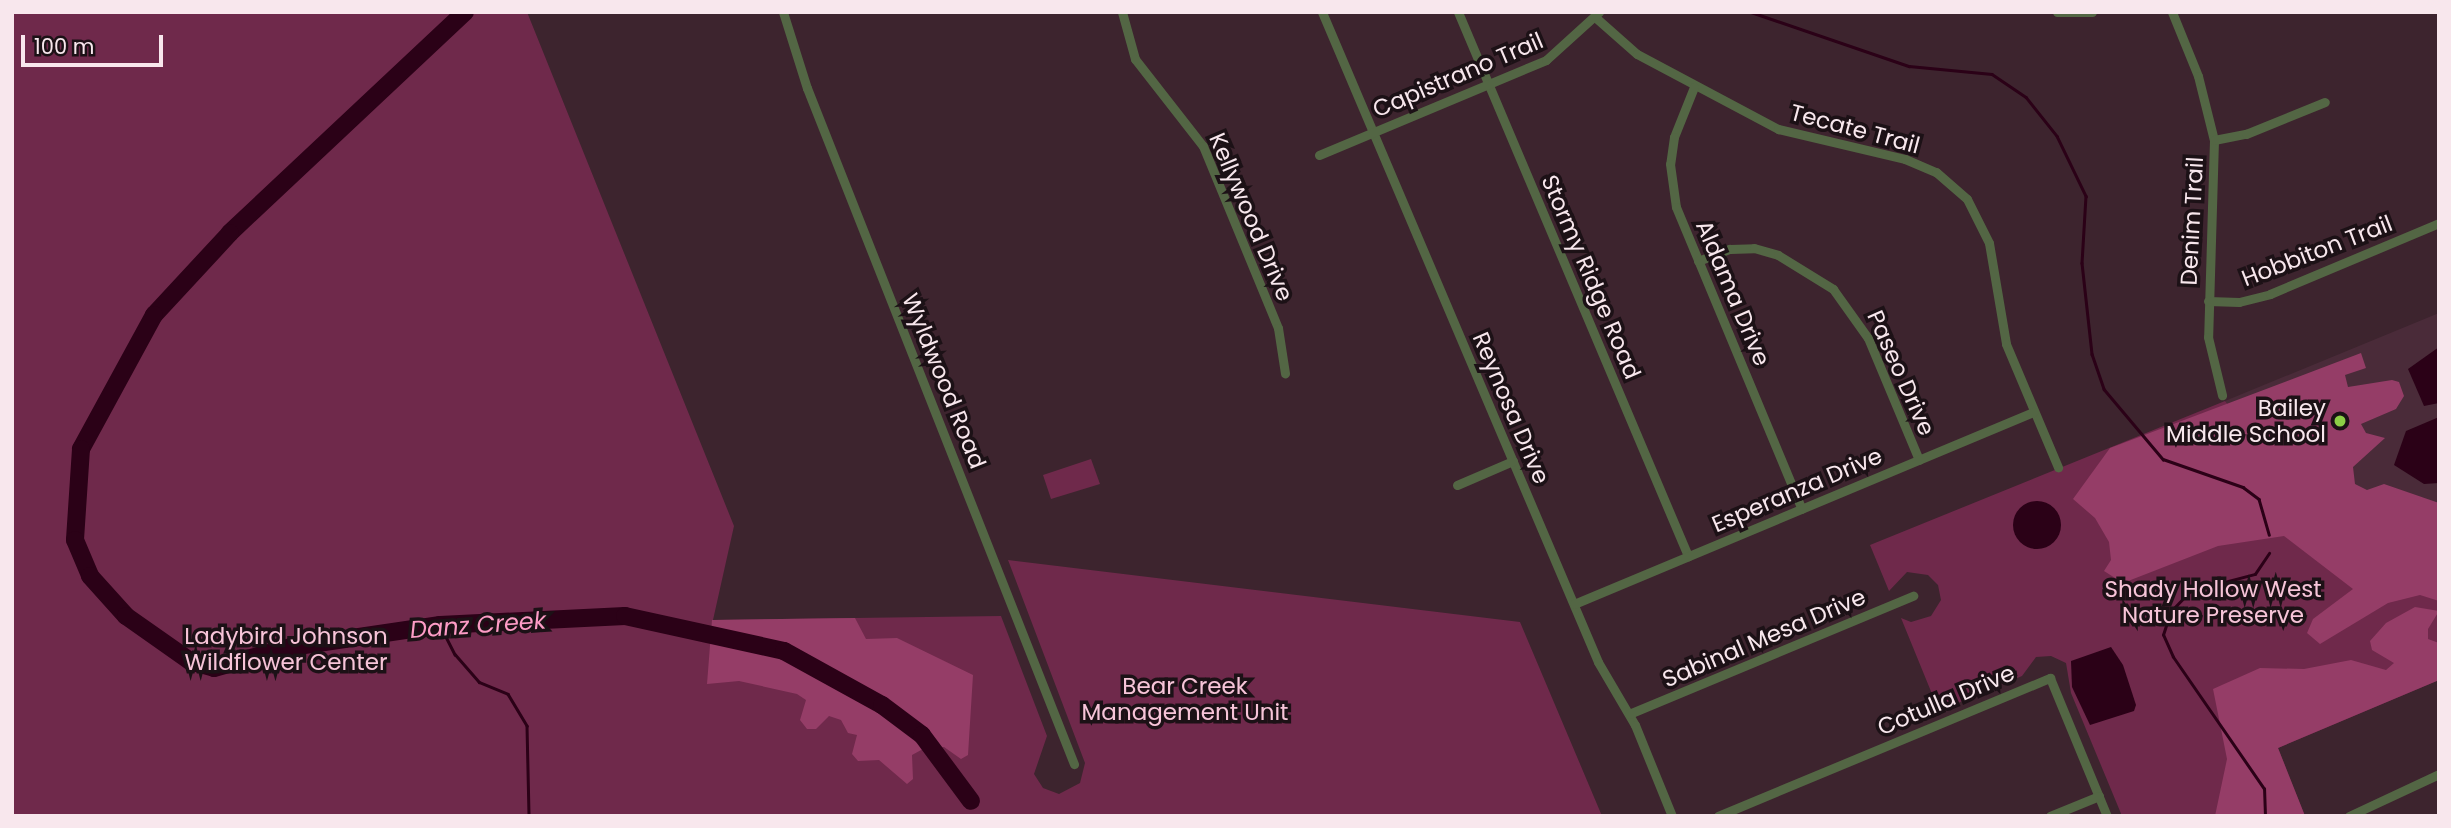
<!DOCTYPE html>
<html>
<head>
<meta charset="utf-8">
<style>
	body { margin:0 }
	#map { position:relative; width:2451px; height:828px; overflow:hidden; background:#3d242e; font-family:Poppins,sans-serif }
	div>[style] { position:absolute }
	.built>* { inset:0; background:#4a2b39 }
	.green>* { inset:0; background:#6f294b }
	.forest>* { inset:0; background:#953d67 }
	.water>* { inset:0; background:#2b0117 }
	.round { border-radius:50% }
	.stream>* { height:2.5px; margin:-1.25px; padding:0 1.25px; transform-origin:1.25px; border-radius:1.25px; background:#2b0117 }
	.river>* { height:18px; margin:-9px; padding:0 9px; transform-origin:9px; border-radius:9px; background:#2b0117 }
	.street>* { height:9px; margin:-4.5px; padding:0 4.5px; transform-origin:4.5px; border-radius:4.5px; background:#536644 }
	.dots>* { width:19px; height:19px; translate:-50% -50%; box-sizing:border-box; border:4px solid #1c1116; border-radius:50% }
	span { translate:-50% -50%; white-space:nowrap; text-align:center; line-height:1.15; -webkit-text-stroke:7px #1c1116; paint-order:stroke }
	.street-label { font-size:23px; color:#f8e7ed }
	.poi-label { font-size:23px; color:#f8e7ed }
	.right { translate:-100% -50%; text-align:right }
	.park-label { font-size:23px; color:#f7c4d8 }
	.water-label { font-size:24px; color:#fd9cc6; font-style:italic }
	.frame { position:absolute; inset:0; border:14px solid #f8e7ed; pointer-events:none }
	.scale { position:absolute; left:21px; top:35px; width:142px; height:32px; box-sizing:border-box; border:4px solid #f8e7ed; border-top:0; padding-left:9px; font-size:21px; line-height:24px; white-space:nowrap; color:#f8e7ed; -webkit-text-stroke:5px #1c1116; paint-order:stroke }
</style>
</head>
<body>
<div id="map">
	<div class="built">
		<div style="clip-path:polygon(2439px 313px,2439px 515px,2354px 497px,2259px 441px,2225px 401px)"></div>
	</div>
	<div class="green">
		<div style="clip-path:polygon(12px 12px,527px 12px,734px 526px,713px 620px,1001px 616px,1047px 736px,1034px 774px,1043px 788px,1059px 794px,1080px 783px,1085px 763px,1008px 560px,1520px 622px,1602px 816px,12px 816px)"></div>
		<div style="clip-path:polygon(2225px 401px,2259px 441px,2354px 497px,2439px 515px,2439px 680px,2278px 748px,2305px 816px,2122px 816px,2071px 693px,2066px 663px,2051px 656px,2036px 657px,2022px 676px,1939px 711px,1901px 618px,1911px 622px,1931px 616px,1941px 600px,1938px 585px,1928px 575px,1907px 572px,1889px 591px,1870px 545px)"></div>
		<div style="clip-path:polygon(1091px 459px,1100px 484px,1051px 499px,1043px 475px)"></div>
	</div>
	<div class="forest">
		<div style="clip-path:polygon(2361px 353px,2366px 368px,2345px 375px,2348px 387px,2392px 380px,2399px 382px,2404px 396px,2396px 409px,2361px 424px,2366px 433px,2385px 438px,2353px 467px,2355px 484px,2367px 490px,2384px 484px,2439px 503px,2439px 601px,2420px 595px,2388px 603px,2320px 644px,2307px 633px,2313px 619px,2353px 589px,2284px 536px,2218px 546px,2123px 583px,2104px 571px,2111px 560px,2109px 542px,2095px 518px,2073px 499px,2110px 448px)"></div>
		<div style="clip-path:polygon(2415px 607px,2439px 611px,2428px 629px,2428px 639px,2439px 643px,2439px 680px,2278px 748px,2305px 816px,2215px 816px,2227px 759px,2213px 689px,2260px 668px,2304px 669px,2351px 660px,2386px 670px,2394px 663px,2372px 650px,2370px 641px,2386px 623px)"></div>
		<div style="clip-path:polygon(855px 618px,866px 639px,897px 638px,973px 675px,968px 755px,961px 759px,944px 747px,923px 749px,912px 755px,913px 779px,907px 784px,879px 760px,858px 761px,852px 754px,857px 735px,848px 733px,841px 720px,829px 716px,816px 729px,807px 729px,800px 720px,806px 700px,797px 694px,739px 681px,707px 684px,712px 620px)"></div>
	</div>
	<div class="water">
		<div style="clip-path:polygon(2439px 347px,2439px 403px,2424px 406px,2408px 369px)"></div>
		<div style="clip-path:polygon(2439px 417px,2439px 483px,2424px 484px,2394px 465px,2406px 431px)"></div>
		<div class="round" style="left:2013px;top:501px;width:48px;height:48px"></div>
		<div style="clip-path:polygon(2111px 647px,2123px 665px,2136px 705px,2134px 711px,2090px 725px,2072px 687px,2071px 661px)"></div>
	</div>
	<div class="stream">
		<div style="left:1751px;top:12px;width:167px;rotate:18.9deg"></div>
		<div style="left:1909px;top:66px;width:83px;rotate:5.5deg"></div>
		<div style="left:1992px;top:74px;width:41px;rotate:34.1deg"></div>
		<div style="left:2026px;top:97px;width:50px;rotate:51.5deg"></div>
		<div style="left:2057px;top:136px;width:67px;rotate:64.2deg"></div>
		<div style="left:2086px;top:196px;width:67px;rotate:93.4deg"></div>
		<div style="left:2082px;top:263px;width:92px;rotate:83.7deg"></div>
		<div style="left:2092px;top:354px;width:37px;rotate:71deg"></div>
		<div style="left:2104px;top:389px;width:92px;rotate:49.9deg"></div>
		<div style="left:2163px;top:459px;width:85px;rotate:19.3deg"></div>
		<div style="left:2243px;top:487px;width:20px;rotate:37deg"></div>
		<div style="left:2259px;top:499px;width:37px;rotate:74deg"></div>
		<div style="left:440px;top:625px;width:33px;rotate:63deg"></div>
		<div style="left:455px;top:654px;width:37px;rotate:49deg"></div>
		<div style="left:479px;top:682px;width:31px;rotate:22deg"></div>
		<div style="left:508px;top:694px;width:37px;rotate:59deg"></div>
		<div style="left:527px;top:726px;width:90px;rotate:88.7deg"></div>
		<div style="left:2265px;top:816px;width:27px;rotate:-92deg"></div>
		<div style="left:2264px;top:789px;width:160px;rotate:-124.6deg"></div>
		<div style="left:2173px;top:657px;width:24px;rotate:-114deg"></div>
		<div style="left:2163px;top:635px;width:25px;rotate:-72deg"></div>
		<div style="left:2171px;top:611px;width:28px;rotate:-46deg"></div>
		<div style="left:2190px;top:591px;width:67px;rotate:-14.7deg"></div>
		<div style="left:2255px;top:574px;width:25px;rotate:-56deg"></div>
	</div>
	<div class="river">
		<div style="left:465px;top:12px;width:323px;rotate:136.8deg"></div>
		<div style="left:230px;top:233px;width:112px;rotate:132.8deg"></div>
		<div style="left:154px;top:315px;width:153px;rotate:118.6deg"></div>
		<div style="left:81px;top:449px;width:91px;rotate:93.8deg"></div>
		<div style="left:75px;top:540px;width:39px;rotate:67deg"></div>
		<div style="left:90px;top:576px;width:54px;rotate:48deg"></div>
		<div style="left:126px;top:616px;width:78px;rotate:35.1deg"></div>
		<div style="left:190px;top:661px;width:25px;rotate:16deg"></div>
		<div style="left:214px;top:668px;width:80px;rotate:-15.3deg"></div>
		<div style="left:291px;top:647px;width:151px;rotate:-8.4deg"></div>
		<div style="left:440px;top:625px;width:185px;rotate:-2.8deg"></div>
		<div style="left:625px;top:616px;width:163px;rotate:12.4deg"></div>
		<div style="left:784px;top:651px;width:112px;rotate:28.9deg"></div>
		<div style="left:882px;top:705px;width:50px;rotate:36.9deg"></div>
		<div style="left:922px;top:735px;width:82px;rotate:53.4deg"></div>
	</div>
	<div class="street">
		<div style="left:783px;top:12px;width:80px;rotate:72.5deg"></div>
		<div style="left:807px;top:88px;width:727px;rotate:68.45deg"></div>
		<div style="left:1122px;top:12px;width:49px;rotate:74.5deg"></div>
		<div style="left:1135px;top:59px;width:110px;rotate:52deg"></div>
		<div style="left:1203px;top:146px;width:197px;rotate:67.6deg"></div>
		<div style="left:1278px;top:328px;width:46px;rotate:81.2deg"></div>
		<div style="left:1322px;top:12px;width:706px;rotate:66.99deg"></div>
		<div style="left:1598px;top:662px;width:73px;rotate:59.6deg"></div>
		<div style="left:1635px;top:725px;width:98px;rotate:67.9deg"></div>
		<div style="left:1458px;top:12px;width:591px;rotate:67.08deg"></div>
		<div style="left:2057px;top:12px;width:35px"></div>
		<div style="left:2172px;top:12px;width:69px;rotate:67.9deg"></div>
		<div style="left:2198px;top:76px;width:66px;rotate:76deg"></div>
		<div style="left:2214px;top:140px;width:197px;rotate:91.7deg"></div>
		<div style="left:2208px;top:337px;width:60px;rotate:76.4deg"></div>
		<div style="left:1595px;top:17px;width:56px;rotate:41.4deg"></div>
		<div style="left:1637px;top:54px;width:160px;rotate:28deg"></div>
		<div style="left:1778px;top:129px;width:130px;rotate:13.3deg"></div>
		<div style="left:1905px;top:159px;width:34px;rotate:23deg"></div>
		<div style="left:1936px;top:172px;width:41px;rotate:41.1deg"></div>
		<div style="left:1967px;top:199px;width:49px;rotate:63.4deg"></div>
		<div style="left:1989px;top:243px;width:102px;rotate:80.4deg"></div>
		<div style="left:2006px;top:344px;width:134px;rotate:67.1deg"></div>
		<div style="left:1694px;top:87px;width:54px;rotate:111.8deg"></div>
		<div style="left:1674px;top:137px;width:27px;rotate:98deg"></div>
		<div style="left:1670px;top:164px;width:43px;rotate:82.1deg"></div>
		<div style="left:1676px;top:207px;width:327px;rotate:67.4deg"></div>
		<div style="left:2214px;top:140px;width:33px;rotate:-11deg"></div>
		<div style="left:2246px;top:134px;width:85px;rotate:-22.1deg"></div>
		<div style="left:1319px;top:155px;width:246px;rotate:-22.7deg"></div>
		<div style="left:1546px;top:60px;width:72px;rotate:-42.2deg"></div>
		<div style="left:1698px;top:261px;width:34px;rotate:-21deg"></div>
		<div style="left:1730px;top:249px;width:24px;rotate:-2deg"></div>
		<div style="left:1754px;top:248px;width:25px;rotate:16deg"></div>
		<div style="left:1778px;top:255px;width:65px;rotate:31.7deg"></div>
		<div style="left:1833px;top:289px;width:60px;rotate:54.5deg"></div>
		<div style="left:1868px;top:338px;width:132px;rotate:67.3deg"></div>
		<div style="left:2208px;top:301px;width:31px;rotate:2deg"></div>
		<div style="left:2239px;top:302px;width:32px;rotate:-14deg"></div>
		<div style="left:2270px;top:294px;width:183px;rotate:-22.8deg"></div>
		<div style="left:1457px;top:485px;width:61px;rotate:-23.2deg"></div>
		<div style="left:1574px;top:604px;width:498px;rotate:-22.7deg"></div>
		<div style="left:1629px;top:714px;width:308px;rotate:-22.6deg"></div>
		<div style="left:1718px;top:816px;width:360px;rotate:-22.6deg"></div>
		<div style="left:2050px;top:678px;width:149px;rotate:67.6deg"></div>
		<div style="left:2050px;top:816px;width:53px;rotate:-22.2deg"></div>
		<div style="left:2349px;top:816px;width:99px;rotate:-25deg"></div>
	</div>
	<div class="dots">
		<div style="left:2340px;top:421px;background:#8cce46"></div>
	</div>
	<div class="street-label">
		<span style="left:1458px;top:75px;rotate:-23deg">Capistrano Trail</span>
		<span style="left:1855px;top:129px;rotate:15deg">Tecate Trail</span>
		<span style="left:1251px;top:217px;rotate:67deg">Kellywood Drive</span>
		<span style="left:2192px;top:221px;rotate:-87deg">Denim Trail</span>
		<span style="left:2317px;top:251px;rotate:-21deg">Hobbiton Trail</span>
		<span style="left:1591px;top:277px;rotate:67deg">Stormy Ridge Road</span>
		<span style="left:1733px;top:293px;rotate:67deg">Aldama Drive</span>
		<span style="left:1901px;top:373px;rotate:66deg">Paseo Drive</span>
		<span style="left:944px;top:381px;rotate:68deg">Wyldwood Road</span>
		<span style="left:1511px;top:408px;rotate:67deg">Reynosa Drive</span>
		<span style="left:1797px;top:490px;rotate:-23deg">Esperanza Drive</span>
		<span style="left:1764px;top:638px;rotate:-23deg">Sabinal Mesa Drive</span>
		<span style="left:1946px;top:700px;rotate:-23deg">Cotulla Drive</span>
	</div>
	<div class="poi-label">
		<span class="right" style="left:2326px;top:421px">Bailey<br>Middle School</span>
	</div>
	<div class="park-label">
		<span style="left:2213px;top:602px">Shady Hollow West<br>Nature Preserve</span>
		<span style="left:286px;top:649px">Ladybird Johnson<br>Wildflower Center</span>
		<span style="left:1185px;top:699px">Bear Creek<br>Management Unit</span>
	</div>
	<div class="water-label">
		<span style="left:478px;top:625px;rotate:-4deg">Danz Creek</span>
	</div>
	<div class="frame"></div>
	<div class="scale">100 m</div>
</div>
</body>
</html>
